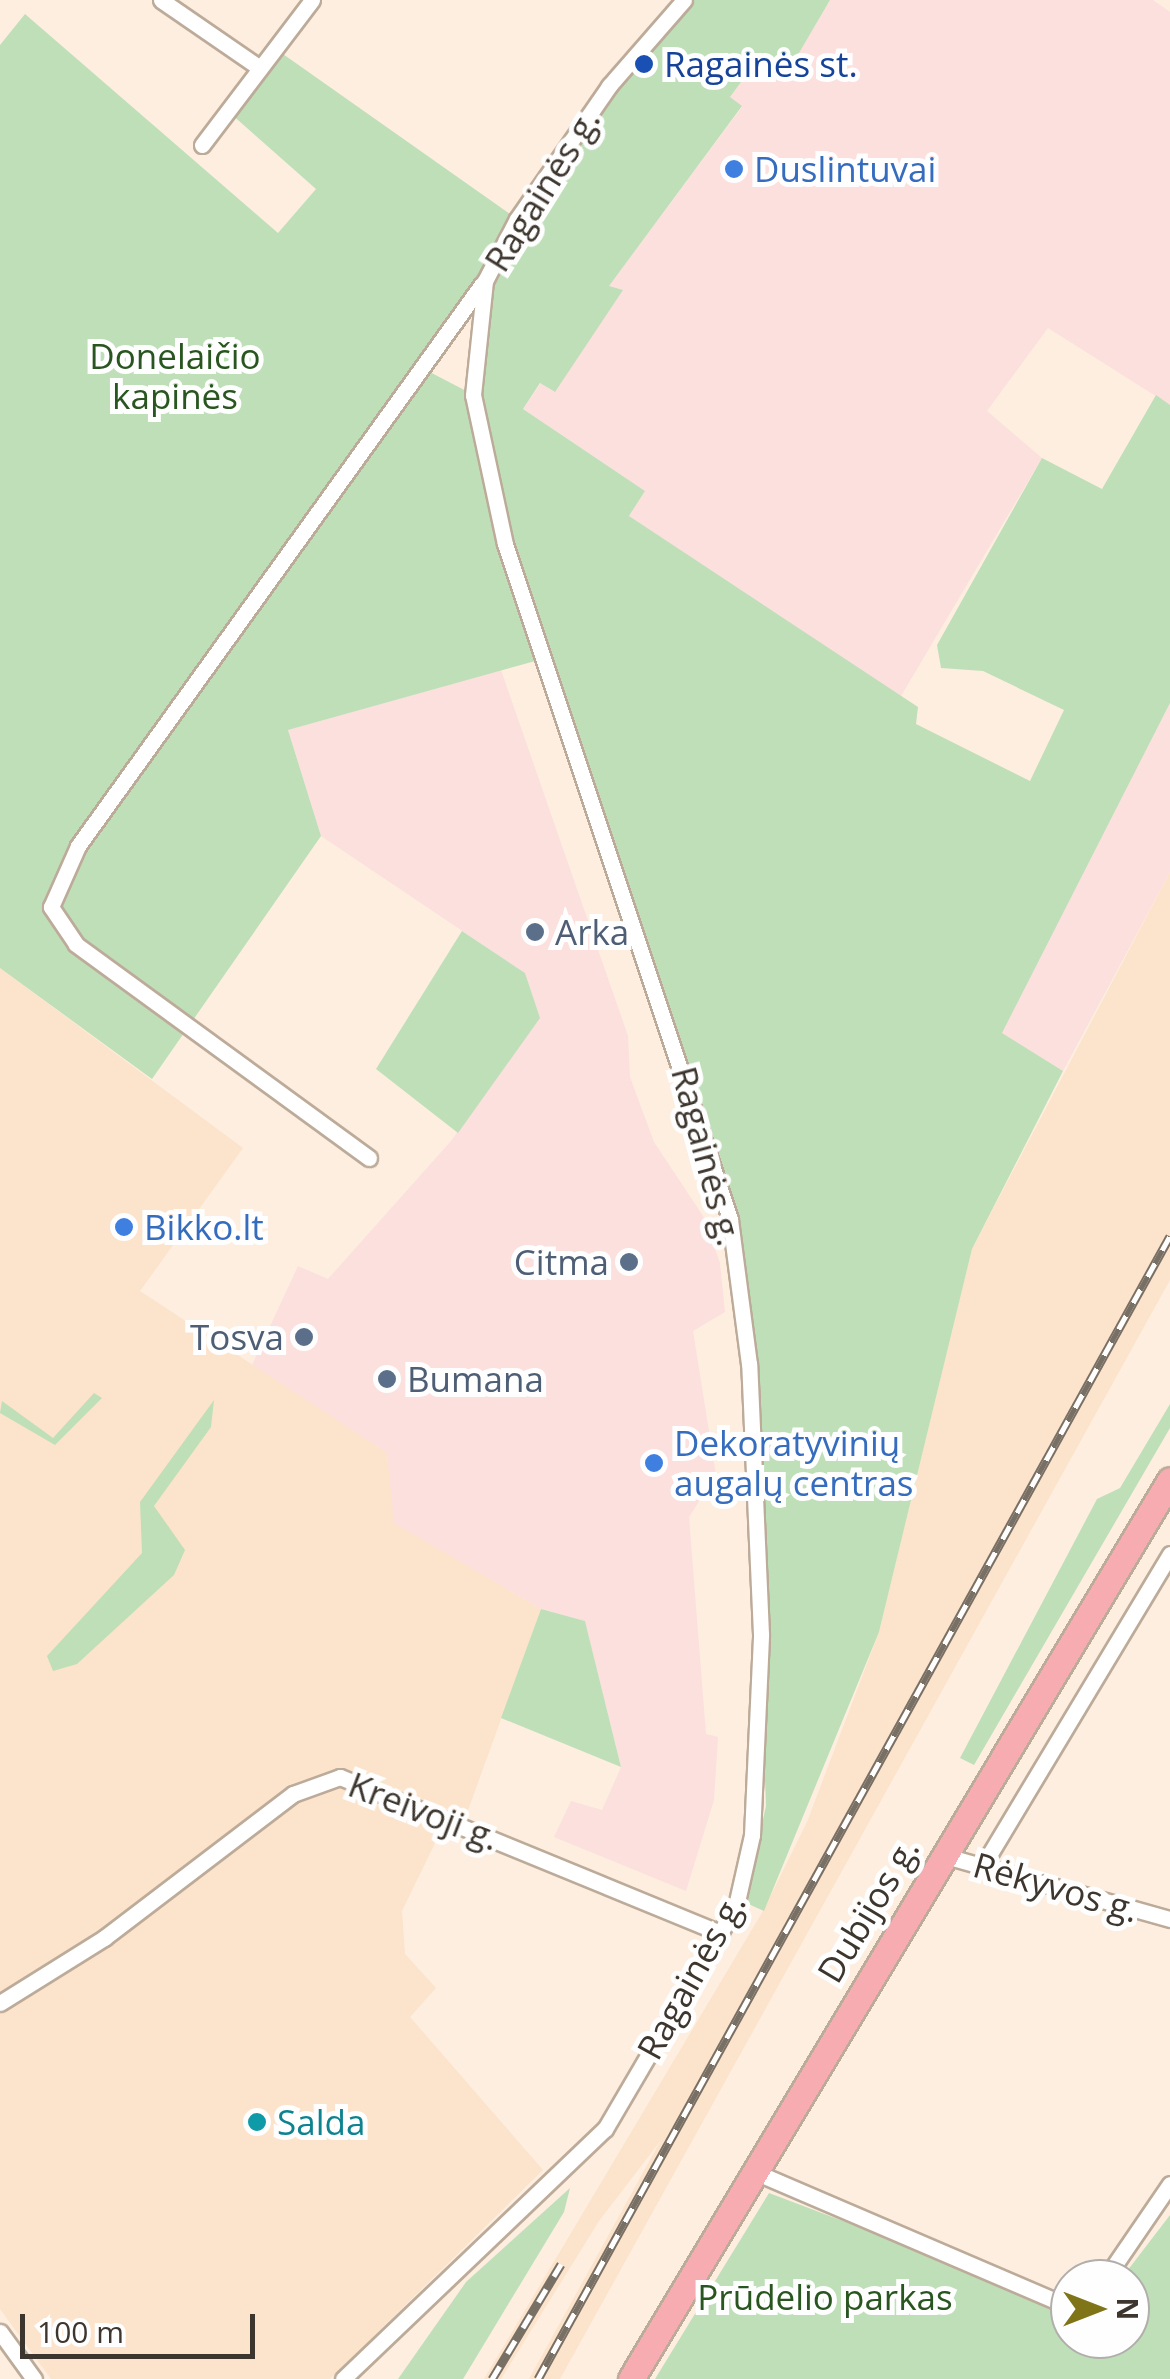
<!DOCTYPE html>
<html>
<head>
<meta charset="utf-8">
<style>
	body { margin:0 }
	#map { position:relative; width:1170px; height:2379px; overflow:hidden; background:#fdeedf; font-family:"Open Sans",sans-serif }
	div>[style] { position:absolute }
	.commercial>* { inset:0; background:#fbe0de }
	.built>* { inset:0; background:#fce3cb }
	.green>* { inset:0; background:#bfdfb9 }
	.roads { filter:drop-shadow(2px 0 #bdab9a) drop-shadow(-2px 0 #bdab9a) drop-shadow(0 2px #bdab9a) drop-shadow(0 -2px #bdab9a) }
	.minor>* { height:15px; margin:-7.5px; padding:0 7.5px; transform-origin:7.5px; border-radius:7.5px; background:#fff }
	.primary>* { height:25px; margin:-12.5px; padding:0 12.5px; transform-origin:12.5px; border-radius:12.5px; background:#f7acb2 }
	.rail>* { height:9px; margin-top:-4.5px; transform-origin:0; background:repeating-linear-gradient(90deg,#fefefe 0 15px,#786f65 0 30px); box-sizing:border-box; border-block:2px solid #786f65 }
	.dots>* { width:28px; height:28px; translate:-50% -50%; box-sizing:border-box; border:5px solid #fefefe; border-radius:50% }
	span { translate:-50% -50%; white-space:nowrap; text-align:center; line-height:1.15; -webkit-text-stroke:10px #fefefe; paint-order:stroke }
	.transit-label { font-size:35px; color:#164399 }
	.left { translate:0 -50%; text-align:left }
	.shop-label { font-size:35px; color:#366cbe }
	.street-label { font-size:35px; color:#3d362f }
	.park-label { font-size:35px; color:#295620 }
	.service-label { font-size:35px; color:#4e5e75 }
	.right { translate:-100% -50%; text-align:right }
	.culture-label { font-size:35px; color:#0d838f }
	.north { position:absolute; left:1050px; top:2259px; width:100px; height:100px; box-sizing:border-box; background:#fefefe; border:2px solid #b1aeab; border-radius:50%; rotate:90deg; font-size:28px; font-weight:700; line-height:40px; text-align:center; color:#3d362f }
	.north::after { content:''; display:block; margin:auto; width:35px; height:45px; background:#7f7518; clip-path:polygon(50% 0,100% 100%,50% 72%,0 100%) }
	.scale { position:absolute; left:20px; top:2314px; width:235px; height:45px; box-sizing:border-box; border:5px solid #3d362f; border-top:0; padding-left:12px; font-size:30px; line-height:35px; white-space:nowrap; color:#3d362f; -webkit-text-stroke:8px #fefefe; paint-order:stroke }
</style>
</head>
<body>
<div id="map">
	<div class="commercial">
		<div style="clip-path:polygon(830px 0,1153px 0,1170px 12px,1170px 405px,1048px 328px,987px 411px,1042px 458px,901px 696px,671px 550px,629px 516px,645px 491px,523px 409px,541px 383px,554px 392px,622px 290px,608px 287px,742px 107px,730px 97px,755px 62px,782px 81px)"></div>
		<div style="clip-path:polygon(501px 670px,628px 1036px,630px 1077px,654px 1142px,705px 1219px,720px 1263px,725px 1312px,693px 1331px,716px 1475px,689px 1517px,706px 1734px,718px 1737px,714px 1800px,686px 1891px,554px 1837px,571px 1801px,602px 1810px,621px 1767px,585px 1621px,541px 1609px,393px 1523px,387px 1453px,252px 1365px,298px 1266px,328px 1279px,451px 1141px,539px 1018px,525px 973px,321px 836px,288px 730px)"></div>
		<div style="clip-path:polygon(1170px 703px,1170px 872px,1063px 1071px,1001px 1033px)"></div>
	</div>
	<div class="built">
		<div style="clip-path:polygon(1170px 872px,1170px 1280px,560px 2379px,529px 2379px,661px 2140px,599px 2221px,501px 2379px,484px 2379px,763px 1911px,807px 1822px,879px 1632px,972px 1249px)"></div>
		<div style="clip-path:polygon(0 968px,243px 1148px,140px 1291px,387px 1453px,394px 1523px,541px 1609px,463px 1824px,440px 1833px,402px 1911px,405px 1954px,436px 1988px,410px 2017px,543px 2170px,330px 2379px,51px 2379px,0 2309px)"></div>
	</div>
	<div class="green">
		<div style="clip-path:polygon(evenodd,684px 0,830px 0,782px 82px,755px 63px,730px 97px,742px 106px,609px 286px,623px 290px,555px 392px,540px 383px,523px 409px,645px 491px,629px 516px,918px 707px,916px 724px,1030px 781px,1064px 710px,983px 671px,941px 668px,937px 645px,1042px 458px,1102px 489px,1156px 395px,1170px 405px,1170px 703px,1002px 1033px,1063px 1071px,972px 1249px,879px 1632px,764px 1911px,744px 1902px,766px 1806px,749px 1364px,730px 1219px,546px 658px,288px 730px,321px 836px,152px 1079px,0 968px,0 45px,25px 14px,278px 233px,316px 189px,230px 113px,273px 47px,517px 219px,684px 0,484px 283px,472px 394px,424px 369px,484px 283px)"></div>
		<div style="clip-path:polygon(462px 931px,525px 973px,540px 1018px,458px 1133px,376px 1069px)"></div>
		<div style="clip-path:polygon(94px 1393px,102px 1398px,55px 1445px,0 1413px,2px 1401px,53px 1438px)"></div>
		<div style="clip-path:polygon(214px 1400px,211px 1427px,154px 1506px,185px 1550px,174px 1575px,77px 1664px,53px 1671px,47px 1656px,142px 1553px,140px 1502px)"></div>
		<div style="clip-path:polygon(1170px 1404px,1170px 1428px,974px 1765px,960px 1758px,1097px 1499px,1120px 1488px)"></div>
		<div style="clip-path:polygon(541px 1609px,585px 1621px,621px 1767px,501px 1718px)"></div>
		<div style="clip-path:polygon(570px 2188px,564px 2212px,463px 2379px,398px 2379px,466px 2282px)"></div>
		<div style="clip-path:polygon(769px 2193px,1070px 2307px,1070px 2339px,1130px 2339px,1130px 2279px,1121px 2279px,1170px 2215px,1170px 2379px,655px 2379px)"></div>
	</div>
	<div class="roads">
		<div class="minor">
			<div style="left:161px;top:0;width:120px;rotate:34.5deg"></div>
			<div style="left:202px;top:145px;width:182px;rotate:-52.8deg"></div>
			<div style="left:369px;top:1158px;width:363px;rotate:-143.9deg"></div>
			<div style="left:76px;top:944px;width:45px;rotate:-124deg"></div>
			<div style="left:51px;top:907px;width:67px;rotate:-66.1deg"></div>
			<div style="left:78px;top:846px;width:692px;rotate:-54.29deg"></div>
			<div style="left:942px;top:1855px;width:237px;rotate:15.7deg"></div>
			<div style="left:982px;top:1867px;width:365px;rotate:-59deg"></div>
			<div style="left:0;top:2003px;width:123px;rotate:-32deg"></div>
			<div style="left:104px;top:1938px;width:238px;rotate:-37.3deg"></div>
			<div style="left:293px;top:1794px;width:50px;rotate:-19.9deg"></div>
			<div style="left:340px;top:1777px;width:412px;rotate:22.3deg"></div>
			<div style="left:755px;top:2172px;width:343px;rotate:23.2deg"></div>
			<div style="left:1105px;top:2279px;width:115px;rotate:-55.6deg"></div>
			<div style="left:0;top:2332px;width:58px;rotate:54.1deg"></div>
			<div style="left:343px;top:2379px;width:362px;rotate:-43.7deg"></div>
			<div style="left:605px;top:2129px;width:259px;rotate:-59.6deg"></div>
			<div style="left:736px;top:1906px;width:73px;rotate:-77.3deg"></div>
			<div style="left:752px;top:1835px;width:201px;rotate:-87.4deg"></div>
			<div style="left:761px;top:1634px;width:270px;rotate:-92.5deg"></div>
			<div style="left:749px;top:1364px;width:146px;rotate:-97.5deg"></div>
			<div style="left:730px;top:1219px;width:712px;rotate:-108.43deg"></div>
			<div style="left:505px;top:544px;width:152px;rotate:-102.1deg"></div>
			<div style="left:473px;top:395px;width:115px;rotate:-84deg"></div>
			<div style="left:485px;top:281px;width:70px;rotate:-62.7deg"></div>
			<div style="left:517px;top:219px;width:162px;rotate:-55.3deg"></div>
			<div style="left:609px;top:86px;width:114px;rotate:-48.9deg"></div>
		</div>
		<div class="primary">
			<div style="left:631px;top:2379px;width:1048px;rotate:-59.05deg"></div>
		</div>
	</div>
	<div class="rail">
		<div style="left:492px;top:2379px;width:134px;rotate:-59deg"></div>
		<div style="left:538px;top:2379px;width:1306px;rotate:-61.06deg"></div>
	</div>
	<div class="dots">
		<div style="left:644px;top:64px;background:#1a4fb4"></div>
		<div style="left:734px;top:169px;background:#3f7fe0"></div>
		<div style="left:535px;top:932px;background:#5c6f8a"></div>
		<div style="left:124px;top:1227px;background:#3f7fe0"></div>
		<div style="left:629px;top:1262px;background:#5c6f8a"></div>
		<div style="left:304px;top:1337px;background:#5c6f8a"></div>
		<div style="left:387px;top:1379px;background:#5c6f8a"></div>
		<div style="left:654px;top:1463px;background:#3f7fe0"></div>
		<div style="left:257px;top:2122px;background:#0f9aa8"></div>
	</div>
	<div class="transit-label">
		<span class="left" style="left:664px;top:64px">Ragainės st.</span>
	</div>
	<div class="shop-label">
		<span class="left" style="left:754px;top:169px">Duslintuvai</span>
		<span class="left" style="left:144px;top:1227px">Bikko.lt</span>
		<span class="left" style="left:674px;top:1463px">Dekoratyvinių<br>augalų centras</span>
	</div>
	<div class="street-label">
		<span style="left:542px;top:190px;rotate:-58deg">Ragainės g.</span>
		<span style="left:707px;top:1156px;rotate:75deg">Ragainės g.</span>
		<span style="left:424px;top:1811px;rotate:21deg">Kreivoji g.</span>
		<span style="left:1056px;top:1887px;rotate:16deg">Rėkyvos g.</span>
		<span style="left:868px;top:1910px;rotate:-59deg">Dubijos g.</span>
		<span style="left:691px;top:1976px;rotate:-61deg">Ragainės g.</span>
	</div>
	<div class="park-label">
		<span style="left:175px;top:376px">Donelaičio<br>kapinės</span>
		<span style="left:825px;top:2297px">Prūdelio parkas</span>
	</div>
	<div class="service-label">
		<span class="left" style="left:555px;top:932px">Arka</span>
		<span class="right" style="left:609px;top:1262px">Citma</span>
		<span class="right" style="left:284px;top:1337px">Tosva</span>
		<span class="left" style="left:407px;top:1379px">Bumana</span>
	</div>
	<div class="culture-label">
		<span class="left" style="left:277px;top:2122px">Salda</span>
	</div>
	<div class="north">N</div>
	<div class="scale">100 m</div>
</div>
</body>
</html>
